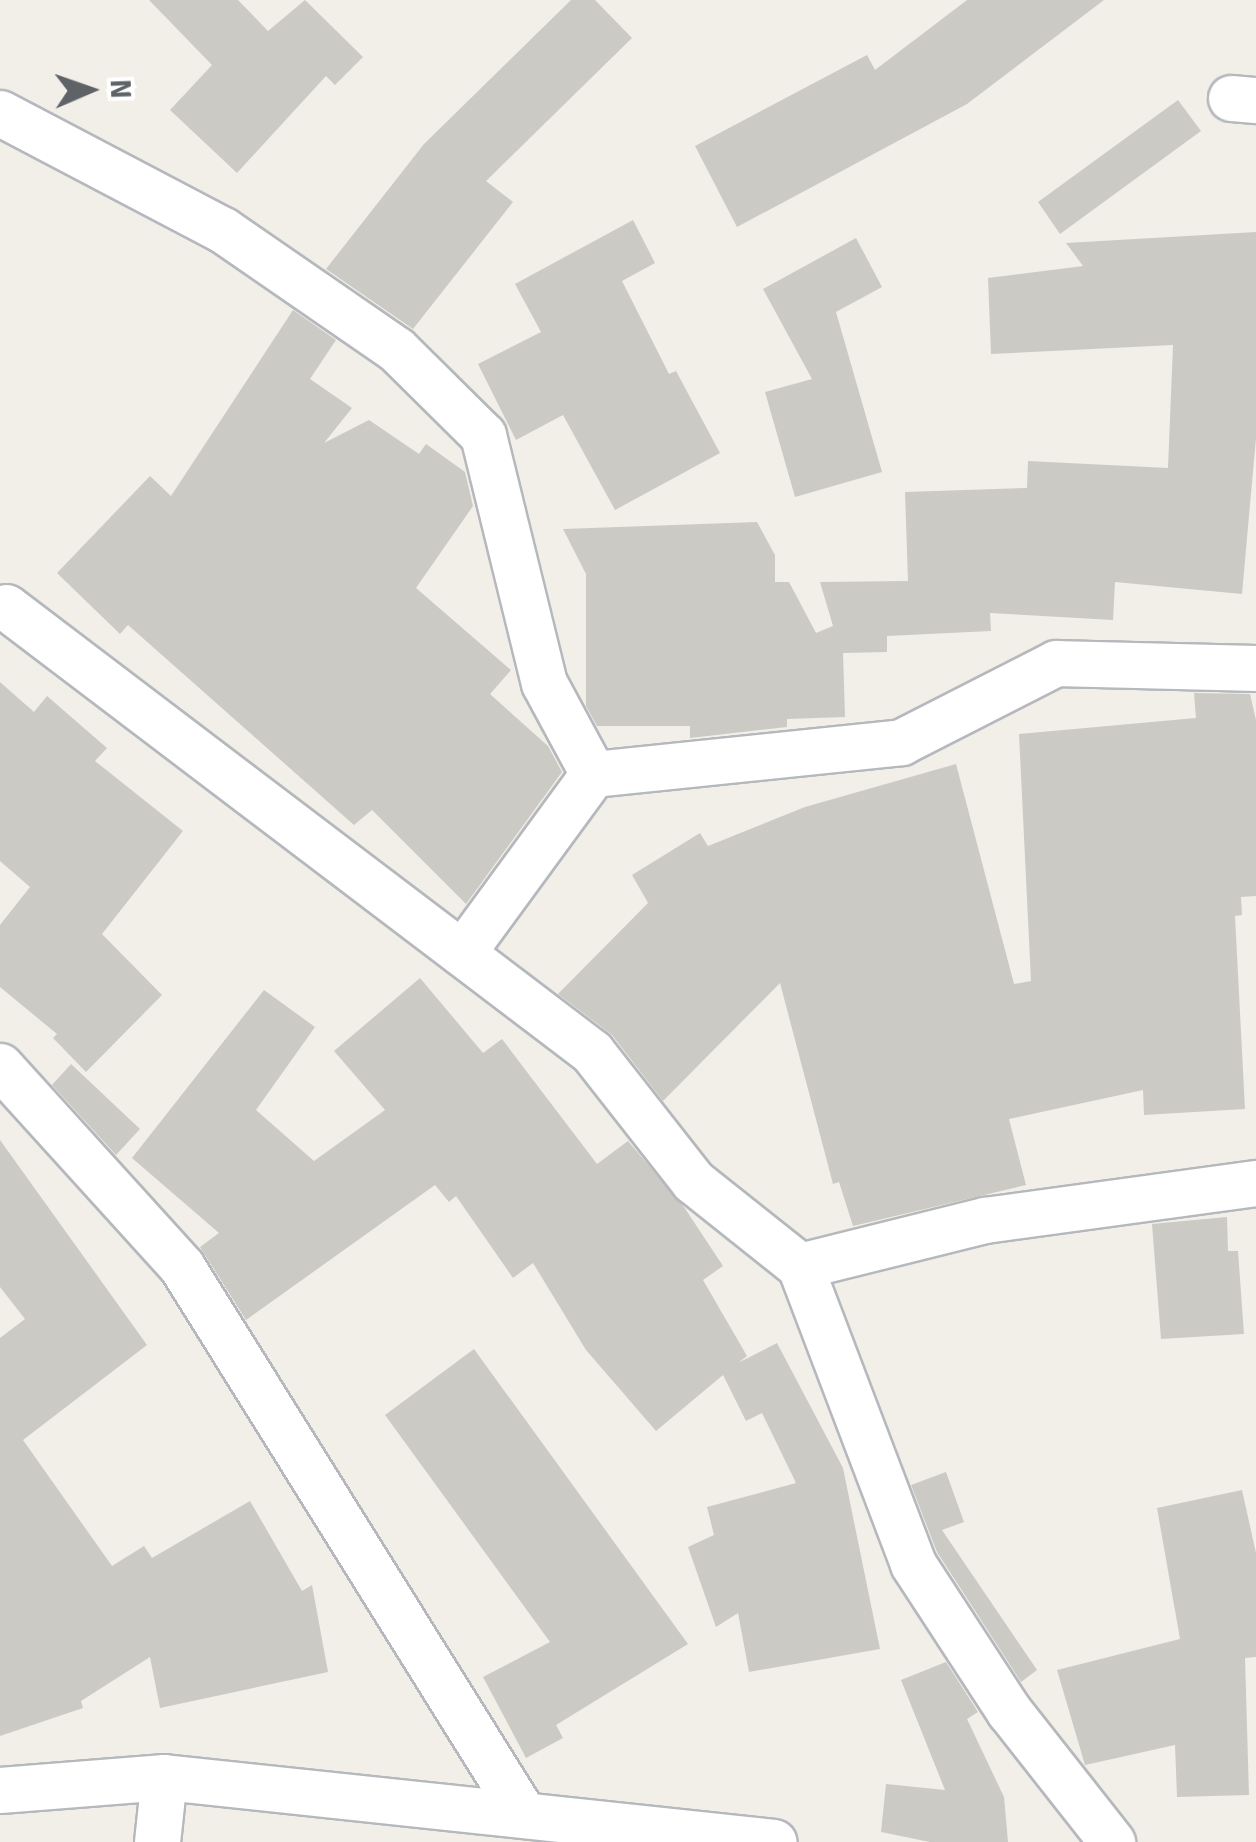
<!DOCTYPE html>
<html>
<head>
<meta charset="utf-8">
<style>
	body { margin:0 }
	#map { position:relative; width:1256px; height:1842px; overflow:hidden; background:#f1efe8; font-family:Signika,sans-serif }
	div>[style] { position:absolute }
	.building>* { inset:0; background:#cccac5 }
	.roads { filter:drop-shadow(2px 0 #b5b8bc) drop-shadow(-2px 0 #b5b8bc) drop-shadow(0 2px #b5b8bc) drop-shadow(0 -2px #b5b8bc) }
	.minor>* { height:45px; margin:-22.5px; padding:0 22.5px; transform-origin:22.5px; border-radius:22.5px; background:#fff }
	span { translate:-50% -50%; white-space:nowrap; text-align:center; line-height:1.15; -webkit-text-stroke:9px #fff; paint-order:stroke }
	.north { position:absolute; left:40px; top:40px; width:100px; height:100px; -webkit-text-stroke:8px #fff; paint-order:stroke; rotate:88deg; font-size:28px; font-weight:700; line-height:40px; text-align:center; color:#5f6368 }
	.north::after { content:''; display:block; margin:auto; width:35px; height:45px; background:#5f6368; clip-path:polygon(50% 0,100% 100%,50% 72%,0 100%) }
</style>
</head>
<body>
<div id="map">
	<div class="building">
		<div style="clip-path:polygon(149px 0,238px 0,268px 31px,305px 0,363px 57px,335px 85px,326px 76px,237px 173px,170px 110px,212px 65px)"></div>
		<div style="clip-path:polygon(571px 0,595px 0,632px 38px,486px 181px,513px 202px,413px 329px,326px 269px,424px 144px)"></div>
		<div style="clip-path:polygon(967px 0,1104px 0,967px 104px,737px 227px,695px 146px,867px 55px,875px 70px)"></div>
		<div style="clip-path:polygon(1178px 100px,1201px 131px,1060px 234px,1038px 202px)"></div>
		<div style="clip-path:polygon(633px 220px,655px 263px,622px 281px,669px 374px,676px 371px,720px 453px,615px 510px,563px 415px,516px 440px,478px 364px,541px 332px,515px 284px)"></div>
		<div style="clip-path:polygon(1256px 232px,1256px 438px,1242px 594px,1115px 582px,1113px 620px,990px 613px,991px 631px,887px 636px,887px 652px,843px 653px,845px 717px,787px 719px,787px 727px,690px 738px,690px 726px,597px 726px,586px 706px,586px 574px,563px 529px,757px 522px,775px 555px,775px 582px,789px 582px,816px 633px,833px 626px,820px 582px,908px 581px,905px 492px,1027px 488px,1028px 461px,1168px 468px,1173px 345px,991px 354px,988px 278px,1083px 266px,1066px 243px)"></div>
		<div style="clip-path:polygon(856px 238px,882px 287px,836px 312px,882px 472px,795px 497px,765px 392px,812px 379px,763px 289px)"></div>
		<div style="clip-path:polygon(293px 310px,336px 340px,310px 379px,352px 408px,324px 443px,369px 420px,419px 454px,426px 444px,465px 472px,473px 506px,416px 588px,511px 670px,490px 694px,548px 746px,562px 772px,466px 904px,372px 810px,354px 825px,128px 625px,120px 634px,57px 573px,150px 476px,171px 496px)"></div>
		<div style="clip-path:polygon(0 682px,34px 712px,47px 696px,107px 748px,95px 761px,183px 831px,102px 934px,162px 995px,86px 1072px,53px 1038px,57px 1034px,0 987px,0 925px,30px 887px,0 861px)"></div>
		<div style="clip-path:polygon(1194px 693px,1250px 694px,1256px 720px,1256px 896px,1241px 897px,1242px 915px,1235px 916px,1245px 1109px,1144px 1115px,1143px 1090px,1009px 1119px,1026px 1185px,853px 1226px,839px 1182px,833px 1184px,780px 983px,663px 1101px,612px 1035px,558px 994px,648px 903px,632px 875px,700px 833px,708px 846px,805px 807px,956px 764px,1014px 984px,1031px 981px,1019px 734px,1196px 718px)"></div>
		<div style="clip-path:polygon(420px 978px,483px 1053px,502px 1039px,597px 1164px,628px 1141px,684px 1207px,723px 1266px,703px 1280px,747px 1356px,738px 1363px,777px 1343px,843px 1468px,880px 1649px,749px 1672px,738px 1613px,716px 1627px,688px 1547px,714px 1535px,707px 1507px,796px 1483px,762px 1413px,746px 1421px,723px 1375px,656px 1431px,586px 1350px,533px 1263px,513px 1278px,456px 1196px,449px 1202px,435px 1185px,246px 1320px,200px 1247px,219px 1233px,132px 1158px,264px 990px,315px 1027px,256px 1110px,314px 1161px,385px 1110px,334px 1051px)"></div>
		<div style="clip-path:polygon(71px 1064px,140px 1129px,116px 1155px,52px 1085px)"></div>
		<div style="clip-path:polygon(0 1140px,147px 1345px,23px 1440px,112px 1566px,144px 1546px,152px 1558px,250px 1501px,302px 1591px,312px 1585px,328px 1672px,160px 1708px,150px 1657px,81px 1701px,83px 1708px,0 1736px,0 1338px,25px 1319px,0 1287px)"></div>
		<div style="clip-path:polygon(1227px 1217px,1228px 1251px,1238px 1251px,1244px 1334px,1161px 1339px,1152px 1224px)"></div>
		<div style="clip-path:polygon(474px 1349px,688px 1644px,556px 1725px,563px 1738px,526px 1758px,483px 1677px,550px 1642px,385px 1415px)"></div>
		<div style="clip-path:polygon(946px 1472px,964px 1522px,942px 1530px,1037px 1670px,1021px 1682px,937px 1552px,911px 1485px)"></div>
		<div style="clip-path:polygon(1242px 1490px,1256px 1553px,1256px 1657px,1245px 1658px,1249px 1795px,1177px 1797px,1175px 1745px,1085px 1765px,1057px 1670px,1180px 1639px,1157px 1508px)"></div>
		<div style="clip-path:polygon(946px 1662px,978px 1712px,967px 1719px,1004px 1797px,1008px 1842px,930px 1842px,881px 1832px,886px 1784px,945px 1790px,901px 1680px)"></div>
	</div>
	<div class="roads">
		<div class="minor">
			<div style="left:1231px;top:98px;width:25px;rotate:5deg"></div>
			<div style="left:0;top:113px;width:252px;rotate:27.7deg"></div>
			<div style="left:223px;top:230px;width:211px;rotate:34.6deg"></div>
			<div style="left:397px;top:350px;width:121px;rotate:44.7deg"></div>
			<div style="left:483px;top:435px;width:255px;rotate:76.2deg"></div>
			<div style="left:544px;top:683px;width:103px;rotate:61.7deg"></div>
			<div style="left:6px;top:607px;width:736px;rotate:37.21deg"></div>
			<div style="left:592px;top:1052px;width:164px;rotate:51.9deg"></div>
			<div style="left:693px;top:1181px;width:137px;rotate:38.5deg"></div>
			<div style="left:800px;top:1266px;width:319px;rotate:69.2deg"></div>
			<div style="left:913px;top:1564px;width:176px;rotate:56.9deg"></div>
			<div style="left:1009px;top:1711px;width:167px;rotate:51.8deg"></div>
			<div style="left:462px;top:953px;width:222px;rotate:-53.8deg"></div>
			<div style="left:593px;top:774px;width:310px;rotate:-5.9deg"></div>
			<div style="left:901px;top:742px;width:174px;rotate:-27deg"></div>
			<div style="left:1056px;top:663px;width:200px;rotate:1.4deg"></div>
			<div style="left:0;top:1066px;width:271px;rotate:47.8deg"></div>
			<div style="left:182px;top:1267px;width:642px;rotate:58.04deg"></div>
			<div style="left:800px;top:1266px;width:191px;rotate:-14deg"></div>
			<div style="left:985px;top:1220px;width:274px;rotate:-7.8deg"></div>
			<div style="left:0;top:1790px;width:165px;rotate:-4.5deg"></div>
			<div style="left:164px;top:1777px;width:613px;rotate:6.08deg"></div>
			<div style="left:157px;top:1842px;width:65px;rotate:-83.9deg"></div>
		</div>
	</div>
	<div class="north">N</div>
</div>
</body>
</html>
